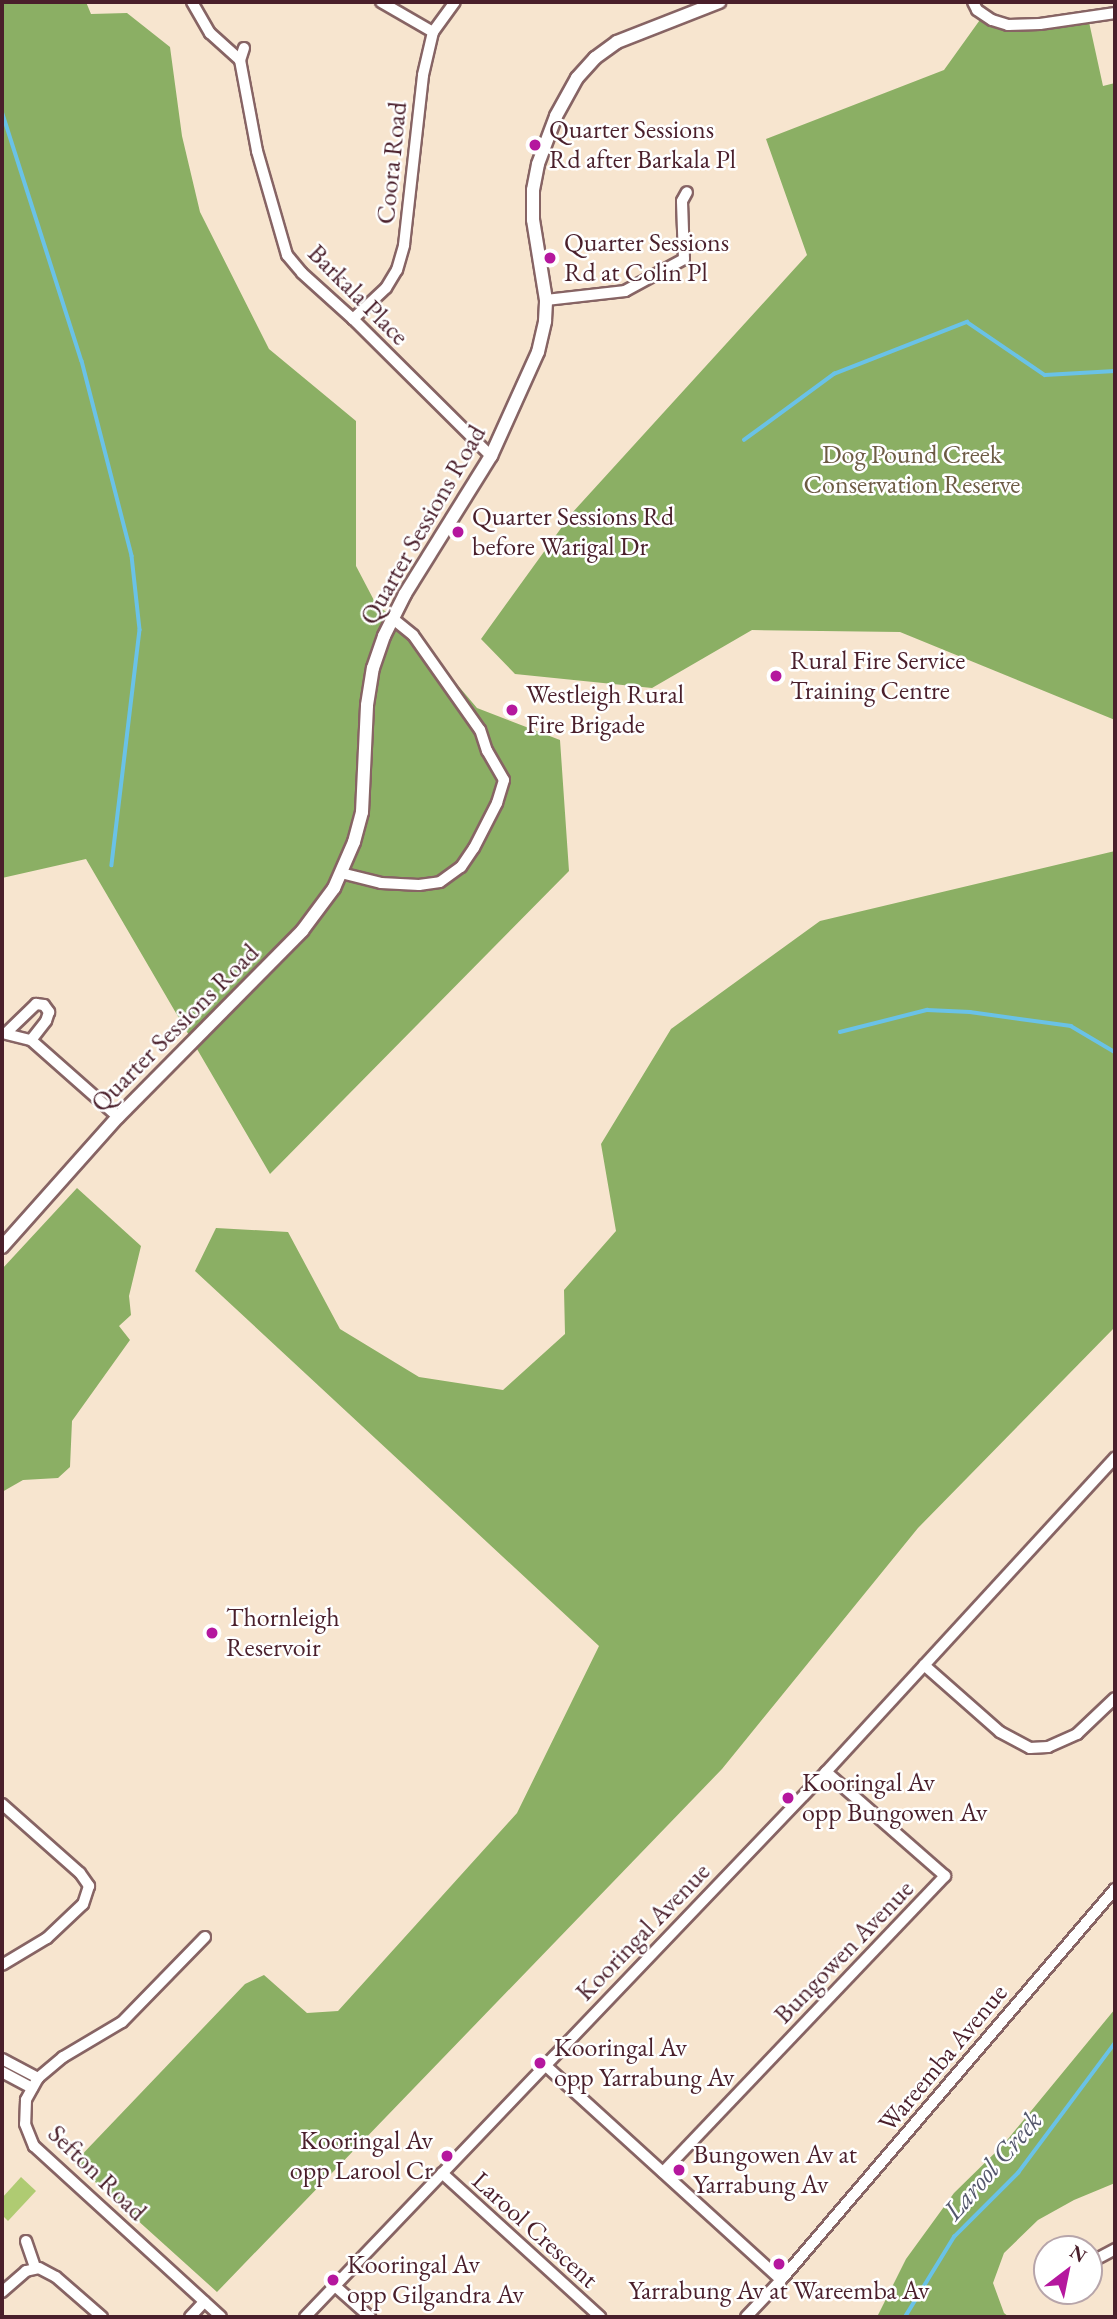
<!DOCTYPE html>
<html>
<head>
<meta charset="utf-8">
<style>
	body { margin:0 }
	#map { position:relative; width:1117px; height:2319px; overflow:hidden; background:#f7e5cf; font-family:"EB Garamond",serif }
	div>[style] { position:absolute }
	.green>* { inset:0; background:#afcb72 }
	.forest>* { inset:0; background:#8baf64 }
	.stream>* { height:3.5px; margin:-1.75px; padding:0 1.75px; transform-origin:1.75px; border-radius:1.75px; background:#6ac2e7 }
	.roads { filter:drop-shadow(2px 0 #876464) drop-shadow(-2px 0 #876464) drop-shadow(0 2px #876464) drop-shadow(0 -2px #876464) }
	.minor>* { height:10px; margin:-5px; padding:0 5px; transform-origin:5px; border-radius:5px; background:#fff }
	.secondary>* { height:12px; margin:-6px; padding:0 6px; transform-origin:6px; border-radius:6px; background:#fff }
	.dots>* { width:19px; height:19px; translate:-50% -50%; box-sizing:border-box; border:4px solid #fff; border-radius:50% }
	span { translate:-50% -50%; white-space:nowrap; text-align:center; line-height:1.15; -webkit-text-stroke:5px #fff; paint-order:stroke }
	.poi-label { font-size:26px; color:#4a1f2b }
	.left { translate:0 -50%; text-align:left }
	.right { translate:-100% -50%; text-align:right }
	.street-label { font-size:26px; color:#4a1f2b }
	.park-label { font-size:26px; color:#6d5b44 }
	.water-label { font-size:28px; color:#55586d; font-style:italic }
	.frame { position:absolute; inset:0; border:4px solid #4a1f2b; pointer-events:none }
	.north { position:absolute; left:1033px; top:2235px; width:70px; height:70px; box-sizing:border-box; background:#fff; border:2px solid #b7a5aa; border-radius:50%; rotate:32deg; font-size:19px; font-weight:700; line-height:28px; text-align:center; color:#4a1f2b }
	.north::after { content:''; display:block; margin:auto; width:24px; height:32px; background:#b5179e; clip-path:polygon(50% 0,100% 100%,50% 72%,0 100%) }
</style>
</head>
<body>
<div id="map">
	<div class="green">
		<div style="clip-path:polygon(21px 2177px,36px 2191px,8px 2221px,2px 2215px,2px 2198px)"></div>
	</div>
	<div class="forest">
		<div style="clip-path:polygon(2px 2px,86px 2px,91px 14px,127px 13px,170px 47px,182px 136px,200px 212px,269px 349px,356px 421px,356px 566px,378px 608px,400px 617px,477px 708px,560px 740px,569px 871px,270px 1174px,86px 859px,2px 878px)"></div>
		<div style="clip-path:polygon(982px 17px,1043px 28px,1089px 22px,1103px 86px,1115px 83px,1115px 720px,900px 632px,752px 630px,652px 688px,515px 674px,481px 639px,572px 513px,807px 255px,766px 139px,944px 70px)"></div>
		<div style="clip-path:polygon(1115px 851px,1115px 1327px,918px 1528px,722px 1769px,217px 2292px,74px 2163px,245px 1984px,264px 1975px,307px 2013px,338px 2011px,517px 1813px,599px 1646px,195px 1271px,216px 1228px,288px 1232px,340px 1329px,419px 1377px,503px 1390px,565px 1334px,564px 1290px,616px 1231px,601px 1144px,671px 1029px,820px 921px)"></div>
		<div style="clip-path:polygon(77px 1188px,141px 1246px,129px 1296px,131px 1315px,119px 1326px,130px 1340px,72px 1421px,70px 1467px,58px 1478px,23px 1480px,2px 1492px,2px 1269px)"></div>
		<div style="clip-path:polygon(1115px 2009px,1115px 2183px,1074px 2200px,1038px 2220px,1004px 2253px,993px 2283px,1004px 2313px,1009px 2317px,877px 2317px,906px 2259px,954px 2193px,1003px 2145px)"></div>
	</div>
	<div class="stream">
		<div style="left:2px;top:111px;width:262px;rotate:72.3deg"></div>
		<div style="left:82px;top:361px;width:201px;rotate:75.6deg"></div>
		<div style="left:132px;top:556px;width:74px;rotate:83.8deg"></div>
		<div style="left:140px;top:630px;width:237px;rotate:96.8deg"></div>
		<div style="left:744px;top:440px;width:112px;rotate:-36.3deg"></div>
		<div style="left:834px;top:374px;width:143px;rotate:-21.4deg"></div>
		<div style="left:967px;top:322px;width:94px;rotate:34.2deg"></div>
		<div style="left:1045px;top:375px;width:70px;rotate:-3.3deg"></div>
		<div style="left:840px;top:1032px;width:90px;rotate:-14.2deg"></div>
		<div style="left:927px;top:1010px;width:43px;rotate:2.7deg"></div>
		<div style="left:970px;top:1012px;width:102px;rotate:7.9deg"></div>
		<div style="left:1071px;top:1026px;width:51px;rotate:30.6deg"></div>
		<div style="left:905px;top:2317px;width:94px;rotate:-58.5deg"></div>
		<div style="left:954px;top:2237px;width:91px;rotate:-45deg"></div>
		<div style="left:1018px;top:2173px;width:162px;rotate:-53.3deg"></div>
	</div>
	<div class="roads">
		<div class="minor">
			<div style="left:192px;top:2px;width:36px;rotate:60deg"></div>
			<div style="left:210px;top:33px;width:40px;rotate:42deg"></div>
			<div style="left:381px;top:2px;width:60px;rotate:30deg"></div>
			<div style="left:973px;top:2px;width:9px;rotate:63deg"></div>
			<div style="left:977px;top:10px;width:18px;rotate:34deg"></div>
			<div style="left:992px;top:20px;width:17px;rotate:17deg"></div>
			<div style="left:1008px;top:25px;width:32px;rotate:-2deg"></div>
			<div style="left:1040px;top:24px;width:76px;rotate:-8.3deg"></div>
			<div style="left:244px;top:48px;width:13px;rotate:108deg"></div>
			<div style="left:240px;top:60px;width:93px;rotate:79.4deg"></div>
			<div style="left:257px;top:151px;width:108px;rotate:73.9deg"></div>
			<div style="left:287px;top:255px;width:23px;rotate:50deg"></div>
			<div style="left:302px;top:273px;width:69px;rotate:42deg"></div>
			<div style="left:353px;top:319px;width:194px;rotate:44.8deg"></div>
			<div style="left:546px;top:300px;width:80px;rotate:-6.5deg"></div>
			<div style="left:625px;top:291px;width:67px;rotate:-28.5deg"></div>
			<div style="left:684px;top:259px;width:58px;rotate:-92deg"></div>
			<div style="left:682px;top:201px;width:10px;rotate:-61deg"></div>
			<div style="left:353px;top:319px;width:45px;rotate:-43.2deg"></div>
			<div style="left:386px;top:288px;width:21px;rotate:-59deg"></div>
			<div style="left:397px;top:270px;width:26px;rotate:-74deg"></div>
			<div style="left:404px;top:245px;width:171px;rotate:-83.6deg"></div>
			<div style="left:423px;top:75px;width:44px;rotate:-76.9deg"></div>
			<div style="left:433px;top:32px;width:37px;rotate:-54deg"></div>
			<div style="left:341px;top:873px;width:41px;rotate:14deg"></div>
			<div style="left:381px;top:883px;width:38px;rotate:3deg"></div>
			<div style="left:419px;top:885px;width:21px;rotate:-8deg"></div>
			<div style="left:440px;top:882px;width:26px;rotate:-36deg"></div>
			<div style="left:461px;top:867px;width:23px;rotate:-56deg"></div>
			<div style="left:474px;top:848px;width:51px;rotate:-62.9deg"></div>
			<div style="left:497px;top:803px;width:24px;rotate:-73deg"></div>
			<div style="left:504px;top:780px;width:34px;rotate:-120deg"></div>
			<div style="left:487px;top:751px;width:22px;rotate:-108deg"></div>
			<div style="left:480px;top:730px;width:116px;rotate:-125.2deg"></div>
			<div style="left:413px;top:635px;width:27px;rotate:-141deg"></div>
			<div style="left:2px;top:1033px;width:30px;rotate:14deg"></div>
			<div style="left:31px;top:1040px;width:116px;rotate:41.5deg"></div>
			<div style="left:6px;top:1033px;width:42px;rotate:-44deg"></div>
			<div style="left:36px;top:1004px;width:8px;rotate:7deg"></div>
			<div style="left:44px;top:1005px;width:9px;rotate:54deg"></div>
			<div style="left:49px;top:1012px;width:9px;rotate:108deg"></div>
			<div style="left:46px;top:1021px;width:24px;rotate:128deg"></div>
			<div style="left:924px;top:1665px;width:101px;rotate:41.4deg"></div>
			<div style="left:1000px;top:1732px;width:34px;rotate:28deg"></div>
			<div style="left:1030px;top:1748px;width:18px;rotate:-3deg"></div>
			<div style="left:1048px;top:1747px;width:32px;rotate:-24deg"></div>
			<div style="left:1077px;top:1734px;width:52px;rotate:-43.5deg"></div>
			<div style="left:2px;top:1804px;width:104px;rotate:41.5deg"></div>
			<div style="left:80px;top:1873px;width:16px;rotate:55deg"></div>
			<div style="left:89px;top:1886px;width:19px;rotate:108deg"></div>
			<div style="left:83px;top:1904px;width:50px;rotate:136.6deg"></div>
			<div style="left:47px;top:1938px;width:52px;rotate:149deg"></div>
			<div style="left:205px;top:1937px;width:119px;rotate:134.3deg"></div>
			<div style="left:122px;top:2022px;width:69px;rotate:149.3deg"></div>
			<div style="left:63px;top:2057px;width:33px;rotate:140deg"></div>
			<div style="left:38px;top:2078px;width:25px;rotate:119deg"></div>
			<div style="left:26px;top:2100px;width:24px;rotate:92deg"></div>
			<div style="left:25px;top:2124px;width:24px;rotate:68deg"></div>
			<div style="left:34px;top:2146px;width:253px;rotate:42.4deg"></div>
			<div style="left:2px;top:2059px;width:41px;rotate:27.8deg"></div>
			<div style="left:545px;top:2065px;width:319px;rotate:42.3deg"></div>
			<div style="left:2px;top:2072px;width:34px;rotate:28deg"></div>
			<div style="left:663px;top:2172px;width:409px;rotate:-46.4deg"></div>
			<div style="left:945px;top:1876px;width:158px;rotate:-138.8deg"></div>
			<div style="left:442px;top:2173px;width:214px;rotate:42.3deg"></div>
			<div style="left:26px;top:2241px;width:28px;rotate:71deg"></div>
			<div style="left:1089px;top:2263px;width:30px;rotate:-28deg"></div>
			<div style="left:335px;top:2286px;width:47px;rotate:41.5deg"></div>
			<div style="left:2px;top:2292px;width:32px;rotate:-41deg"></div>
			<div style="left:26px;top:2271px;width:13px;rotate:-13deg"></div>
			<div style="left:39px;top:2268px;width:19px;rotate:28deg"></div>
			<div style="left:56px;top:2277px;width:61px;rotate:41deg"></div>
			<div style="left:190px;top:2317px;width:21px;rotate:-47deg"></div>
			<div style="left:305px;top:2317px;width:754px;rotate:-46.29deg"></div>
			<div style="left:826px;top:1772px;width:427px;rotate:-47.4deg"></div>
			<div style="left:746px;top:2317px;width:51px;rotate:-46.6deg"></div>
			<div style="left:781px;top:2280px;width:514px;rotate:-49.5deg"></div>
		</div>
		<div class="secondary">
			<div style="left:2px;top:1247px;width:174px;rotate:-48.3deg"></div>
			<div style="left:118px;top:1117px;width:262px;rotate:-45.3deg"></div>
			<div style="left:302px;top:931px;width:54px;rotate:-53.3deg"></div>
			<div style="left:334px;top:888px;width:50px;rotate:-66.5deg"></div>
			<div style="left:354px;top:842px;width:31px;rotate:-75deg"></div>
			<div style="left:362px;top:812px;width:107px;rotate:-87.3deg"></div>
			<div style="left:367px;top:705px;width:37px;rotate:-81deg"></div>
			<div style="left:373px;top:668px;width:34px;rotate:-71deg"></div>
			<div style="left:384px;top:636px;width:47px;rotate:-63.4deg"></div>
			<div style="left:405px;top:594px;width:163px;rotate:-58.1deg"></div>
			<div style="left:491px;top:456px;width:114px;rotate:-65.7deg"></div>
			<div style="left:538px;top:352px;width:32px;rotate:-77deg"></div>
			<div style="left:545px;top:321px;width:21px;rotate:-87deg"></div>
			<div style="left:546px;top:300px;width:81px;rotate:-99.2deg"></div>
			<div style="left:533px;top:220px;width:30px;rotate:-90deg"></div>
			<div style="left:533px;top:190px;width:26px;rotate:-79deg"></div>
			<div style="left:538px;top:164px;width:51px;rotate:-69.4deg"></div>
			<div style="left:556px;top:116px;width:43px;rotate:-61.1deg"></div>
			<div style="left:577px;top:78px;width:27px;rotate:-48deg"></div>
			<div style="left:595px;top:58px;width:27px;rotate:-36deg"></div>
			<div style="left:617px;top:42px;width:110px;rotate:-21.4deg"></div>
		</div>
	</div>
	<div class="dots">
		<div style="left:535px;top:145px;background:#b5179e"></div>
		<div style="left:550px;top:258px;background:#b5179e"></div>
		<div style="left:458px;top:532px;background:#b5179e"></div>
		<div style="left:776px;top:676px;background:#b5179e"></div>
		<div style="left:512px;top:710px;background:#b5179e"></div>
		<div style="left:212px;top:1633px;background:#b5179e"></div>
		<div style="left:788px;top:1798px;background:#b5179e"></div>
		<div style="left:540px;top:2063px;background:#b5179e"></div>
		<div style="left:447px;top:2156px;background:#b5179e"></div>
		<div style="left:679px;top:2170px;background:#b5179e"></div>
		<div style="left:779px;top:2264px;background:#b5179e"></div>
		<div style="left:333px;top:2280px;background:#b5179e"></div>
	</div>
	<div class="poi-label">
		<span class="left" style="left:549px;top:145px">Quarter Sessions<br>Rd after Barkala Pl</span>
		<span class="left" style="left:564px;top:258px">Quarter Sessions<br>Rd at Colin Pl</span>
		<span class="left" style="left:472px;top:532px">Quarter Sessions Rd<br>before Warigal Dr</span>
		<span class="left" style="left:790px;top:676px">Rural Fire Service<br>Training Centre</span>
		<span class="left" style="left:526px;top:710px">Westleigh Rural<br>Fire Brigade</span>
		<span class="left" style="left:226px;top:1633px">Thornleigh<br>Reservoir</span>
		<span class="left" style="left:802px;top:1798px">Kooringal Av<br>opp Bungowen Av</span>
		<span class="left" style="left:554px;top:2063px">Kooringal Av<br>opp Yarrabung Av</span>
		<span class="right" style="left:433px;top:2156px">Kooringal Av<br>opp Larool Cr</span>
		<span class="left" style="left:693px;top:2170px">Bungowen Av at<br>Yarrabung Av</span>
		<span class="left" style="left:347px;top:2280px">Kooringal Av<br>opp Gilgandra Av</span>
		<span style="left:779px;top:2291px">Yarrabung Av at Wareemba Av</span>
	</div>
	<div class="street-label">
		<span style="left:392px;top:163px;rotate:-84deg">Coora Road</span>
		<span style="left:358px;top:295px;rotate:45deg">Barkala Place</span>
		<span style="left:423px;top:525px;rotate:-60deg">Quarter Sessions Road</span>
		<span style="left:175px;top:1028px;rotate:-45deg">Quarter Sessions Road</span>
		<span style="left:643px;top:1932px;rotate:-46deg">Kooringal Avenue</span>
		<span style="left:844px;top:1952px;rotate:-46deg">Bungowen Avenue</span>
		<span style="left:943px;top:2058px;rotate:-50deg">Wareemba Avenue</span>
		<span style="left:97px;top:2173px;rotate:44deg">Sefton Road</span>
		<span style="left:535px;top:2230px;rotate:42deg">Larool Crescent</span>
	</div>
	<div class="park-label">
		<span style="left:912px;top:470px">Dog Pound Creek<br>Conservation Reserve</span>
	</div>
	<div class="water-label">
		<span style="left:992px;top:2165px;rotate:-49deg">Larool Creek</span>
	</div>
	<div class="frame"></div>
	<div class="north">N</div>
</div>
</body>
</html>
